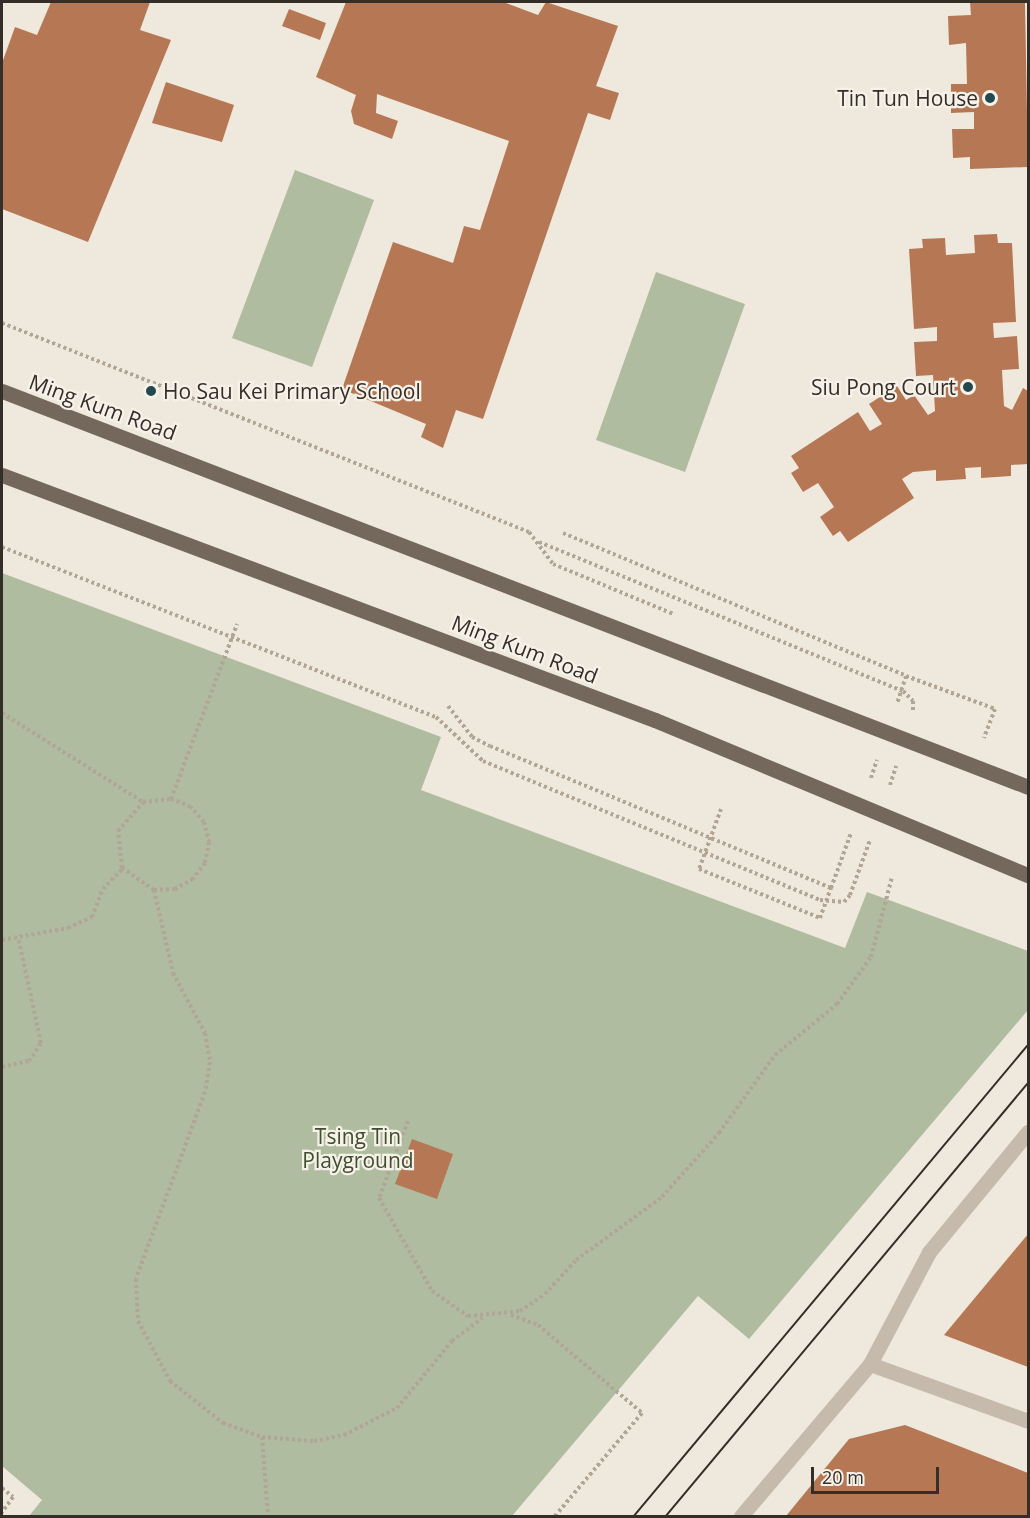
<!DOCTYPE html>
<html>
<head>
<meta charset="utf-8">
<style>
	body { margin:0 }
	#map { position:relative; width:1030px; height:1518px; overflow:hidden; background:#efe9dd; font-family:"Open Sans",sans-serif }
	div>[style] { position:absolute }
	.green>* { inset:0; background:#afbc9f }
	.building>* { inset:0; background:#b67854 }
	.path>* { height:4px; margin-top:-2px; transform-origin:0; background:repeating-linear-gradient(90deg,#b1a595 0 3px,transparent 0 6px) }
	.minor>* { height:15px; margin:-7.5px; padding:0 7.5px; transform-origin:7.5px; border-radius:7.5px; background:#c5baab }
	.major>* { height:15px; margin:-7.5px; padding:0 7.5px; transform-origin:7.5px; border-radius:7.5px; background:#74675c }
	.tram>* { height:1.5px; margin:-0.75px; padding:0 0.75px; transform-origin:0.75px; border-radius:0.75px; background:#342e29 }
	.dots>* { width:16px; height:16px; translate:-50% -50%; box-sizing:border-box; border:3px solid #f7f2e9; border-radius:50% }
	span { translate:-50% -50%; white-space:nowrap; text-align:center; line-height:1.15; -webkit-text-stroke:4.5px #f7f2e9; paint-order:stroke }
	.poi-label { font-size:21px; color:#342e29 }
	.right { translate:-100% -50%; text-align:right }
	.left { translate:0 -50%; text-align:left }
	.street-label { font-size:21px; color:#342e29 }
	.park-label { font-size:21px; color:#404f30 }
	.frame { position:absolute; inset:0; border:3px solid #342e29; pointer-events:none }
	.scale { position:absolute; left:811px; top:1467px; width:128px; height:27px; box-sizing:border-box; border:3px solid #342e29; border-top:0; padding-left:8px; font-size:18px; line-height:21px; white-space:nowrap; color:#342e29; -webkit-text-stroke:4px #f7f2e9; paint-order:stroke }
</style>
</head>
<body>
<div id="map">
	<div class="green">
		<div style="clip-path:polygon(295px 170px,374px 200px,312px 367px,232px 338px)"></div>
		<div style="clip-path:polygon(656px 272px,745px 304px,685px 472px,596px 440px)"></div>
		<div style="clip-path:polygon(2px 573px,441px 737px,421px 790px,845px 948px,867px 892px,1028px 951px,1028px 1010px,749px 1339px,698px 1296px,512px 1516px,29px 1516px,42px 1500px,2px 1466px)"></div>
	</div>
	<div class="building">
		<div style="clip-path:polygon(51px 2px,150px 2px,140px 30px,171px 40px,88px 242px,2px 209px,2px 63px,15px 27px,37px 35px)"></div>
		<div style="clip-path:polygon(346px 2px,503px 2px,538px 15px,546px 2px,618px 26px,596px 86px,619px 93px,610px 120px,588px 113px,483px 419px,456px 410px,443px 448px,421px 437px,426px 424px,342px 389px,393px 242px,453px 263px,464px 226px,480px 230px,509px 141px,377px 94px,376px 113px,398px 121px,392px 139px,354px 124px,351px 111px,356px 95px,316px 77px)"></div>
		<div style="clip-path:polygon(970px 2px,1025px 2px,1028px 167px,970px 169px,970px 157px,953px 158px,952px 129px,974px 129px,974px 112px,951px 113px,951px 84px,967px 84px,966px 43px,949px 45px,948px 16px,971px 15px)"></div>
		<div style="clip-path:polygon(289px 9px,326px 23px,320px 40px,282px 26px)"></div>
		<div style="clip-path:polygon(166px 82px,234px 105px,222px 142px,152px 123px)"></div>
		<div style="clip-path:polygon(997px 234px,998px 243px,1012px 243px,1016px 322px,993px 323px,994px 338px,1017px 336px,1019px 369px,1002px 370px,1004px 406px,1012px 410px,1023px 388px,1028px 391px,1028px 464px,1011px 465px,1011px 476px,981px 478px,981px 467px,965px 468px,966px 479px,936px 481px,936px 470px,913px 472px,902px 479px,914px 498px,848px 542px,840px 531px,833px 536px,820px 517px,834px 507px,818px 483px,803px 492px,791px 473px,799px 468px,791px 456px,858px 412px,870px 431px,882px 424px,869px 404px,897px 386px,906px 400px,914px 395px,928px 415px,935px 411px,933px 375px,916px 376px,914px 342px,937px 341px,937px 327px,914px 329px,909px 249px,923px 248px,922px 239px,945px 238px,946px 255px,975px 253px,974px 235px)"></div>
		<div style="clip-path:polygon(412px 1139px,453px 1154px,437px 1199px,395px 1184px)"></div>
		<div style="clip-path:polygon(1028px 1234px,1028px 1367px,944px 1335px)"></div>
		<div style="clip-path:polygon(905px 1425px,1028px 1473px,1028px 1516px,786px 1516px,849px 1439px)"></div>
	</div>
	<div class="path">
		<div style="left:2px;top:323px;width:567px;rotate:21.63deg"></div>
		<div style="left:529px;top:532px;width:40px;rotate:53deg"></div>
		<div style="left:553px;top:564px;width:130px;rotate:22.6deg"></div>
		<div style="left:563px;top:533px;width:372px;rotate:22.6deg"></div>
		<div style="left:906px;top:676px;width:29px;rotate:108deg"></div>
		<div style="left:539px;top:542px;width:393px;rotate:22.3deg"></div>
		<div style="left:903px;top:691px;width:14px;rotate:45deg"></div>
		<div style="left:913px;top:701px;width:10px;rotate:90deg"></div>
		<div style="left:2px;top:547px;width:466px;rotate:21.4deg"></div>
		<div style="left:436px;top:717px;width:64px;rotate:43.1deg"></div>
		<div style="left:483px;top:761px;width:365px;rotate:22.4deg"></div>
		<div style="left:820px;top:900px;width:24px;rotate:5deg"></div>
		<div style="left:844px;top:902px;width:9px;rotate:-49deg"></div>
		<div style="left:850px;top:895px;width:59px;rotate:-70deg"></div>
		<div style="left:906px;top:676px;width:95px;rotate:20.3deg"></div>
		<div style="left:995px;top:709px;width:31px;rotate:111deg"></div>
		<div style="left:448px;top:706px;width:39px;rotate:52deg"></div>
		<div style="left:472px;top:737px;width:20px;rotate:27deg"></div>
		<div style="left:490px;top:746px;width:369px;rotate:22.6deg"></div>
		<div style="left:831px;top:888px;width:59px;rotate:-70deg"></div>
		<div style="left:2px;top:713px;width:167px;rotate:32.3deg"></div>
		<div style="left:143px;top:802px;width:28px;rotate:-6deg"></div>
		<div style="left:171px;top:799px;width:20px;rotate:20deg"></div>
		<div style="left:190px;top:806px;width:21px;rotate:49deg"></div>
		<div style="left:204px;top:822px;width:21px;rotate:76deg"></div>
		<div style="left:209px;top:842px;width:21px;rotate:101deg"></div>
		<div style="left:205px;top:863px;width:20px;rotate:127deg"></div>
		<div style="left:193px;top:879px;width:21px;rotate:151deg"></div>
		<div style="left:175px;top:889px;width:21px;rotate:177deg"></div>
		<div style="left:154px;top:890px;width:39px;rotate:-145deg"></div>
		<div style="left:122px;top:868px;width:37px;rotate:-96deg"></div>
		<div style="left:118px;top:831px;width:38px;rotate:-49deg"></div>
		<div style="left:871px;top:778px;width:19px;rotate:-72deg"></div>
		<div style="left:890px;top:785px;width:20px;rotate:-72deg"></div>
		<div style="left:171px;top:799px;width:187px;rotate:-69.3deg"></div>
		<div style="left:721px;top:809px;width:64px;rotate:110.1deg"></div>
		<div style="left:699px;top:869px;width:131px;rotate:22deg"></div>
		<div style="left:820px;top:918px;width:32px;rotate:-70deg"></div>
		<div style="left:154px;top:890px;width:85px;rotate:77.1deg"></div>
		<div style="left:173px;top:973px;width:68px;rotate:61.9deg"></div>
		<div style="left:205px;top:1033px;width:29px;rotate:80deg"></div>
		<div style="left:210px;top:1062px;width:30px;rotate:99deg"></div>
		<div style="left:205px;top:1092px;width:199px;rotate:110.3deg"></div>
		<div style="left:136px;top:1279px;width:42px;rotate:87.3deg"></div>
		<div style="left:138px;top:1321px;width:68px;rotate:61.9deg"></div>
		<div style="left:170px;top:1381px;width:68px;rotate:38.4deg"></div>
		<div style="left:223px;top:1423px;width:41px;rotate:19.7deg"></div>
		<div style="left:262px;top:1437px;width:52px;rotate:4.4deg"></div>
		<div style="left:314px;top:1441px;width:31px;rotate:-11deg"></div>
		<div style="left:344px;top:1435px;width:59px;rotate:-27deg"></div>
		<div style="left:397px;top:1408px;width:87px;rotate:-50.6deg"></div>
		<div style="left:452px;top:1341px;width:38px;rotate:-37deg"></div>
		<div style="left:2px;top:940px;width:67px;rotate:-10.3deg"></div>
		<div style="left:68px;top:928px;width:26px;rotate:-25deg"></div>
		<div style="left:92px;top:917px;width:30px;rotate:-69deg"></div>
		<div style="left:103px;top:889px;width:28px;rotate:-46deg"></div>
		<div style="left:2px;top:1067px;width:28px;rotate:-13deg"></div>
		<div style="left:29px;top:1061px;width:22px;rotate:-56deg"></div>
		<div style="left:41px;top:1043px;width:108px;rotate:-102.2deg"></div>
		<div style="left:408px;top:1121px;width:82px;rotate:110.6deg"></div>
		<div style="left:379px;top:1198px;width:107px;rotate:60.3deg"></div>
		<div style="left:432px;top:1291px;width:44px;rotate:34.8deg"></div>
		<div style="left:468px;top:1316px;width:52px;rotate:-5.5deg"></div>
		<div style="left:520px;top:1311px;width:30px;rotate:-34deg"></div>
		<div style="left:545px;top:1294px;width:46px;rotate:-47.6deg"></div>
		<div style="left:576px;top:1260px;width:107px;rotate:-36.2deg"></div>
		<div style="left:662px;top:1197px;width:86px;rotate:-48.3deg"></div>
		<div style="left:719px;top:1133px;width:96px;rotate:-54.3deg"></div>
		<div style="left:775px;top:1055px;width:80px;rotate:-39.4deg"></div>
		<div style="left:837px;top:1004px;width:58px;rotate:-54.1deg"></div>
		<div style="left:871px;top:957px;width:83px;rotate:-75.3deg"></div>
		<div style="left:511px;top:1315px;width:29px;rotate:20deg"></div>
		<div style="left:538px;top:1325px;width:136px;rotate:40.2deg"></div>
		<div style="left:642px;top:1413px;width:135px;rotate:130.2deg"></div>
		<div style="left:262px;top:1437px;width:79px;rotate:85.7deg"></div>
		<div style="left:2px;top:1488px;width:14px;rotate:39deg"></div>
		<div style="left:13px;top:1497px;width:19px;rotate:126deg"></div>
	</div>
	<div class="minor">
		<div style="left:870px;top:1364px;width:168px;rotate:19.8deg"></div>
		<div style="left:741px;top:1516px;width:199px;rotate:-49.7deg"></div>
		<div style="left:870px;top:1364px;width:127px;rotate:-62.2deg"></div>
		<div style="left:929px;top:1252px;width:156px;rotate:-50.5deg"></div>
	</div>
	<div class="major">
		<div style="left:2px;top:391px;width:1100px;rotate:21.1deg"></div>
		<div style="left:2px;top:475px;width:697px;rotate:20.57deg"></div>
		<div style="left:655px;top:720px;width:404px;rotate:22.6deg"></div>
	</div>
	<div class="tram">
		<div style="left:634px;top:1516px;width:614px;rotate:-50.09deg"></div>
		<div style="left:666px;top:1516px;width:564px;rotate:-50.1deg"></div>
	</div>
	<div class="dots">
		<div style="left:990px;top:98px;background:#244850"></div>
		<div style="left:968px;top:387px;background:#244850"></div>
		<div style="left:151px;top:391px;background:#244850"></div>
	</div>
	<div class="poi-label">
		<span class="right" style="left:978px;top:98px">Tin Tun House</span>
		<span class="right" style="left:956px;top:387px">Siu Pong Court</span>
		<span class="left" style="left:163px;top:391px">Ho Sau Kei Primary School</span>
	</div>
	<div class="street-label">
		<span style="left:103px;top:407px;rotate:20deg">Ming Kum Road</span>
		<span style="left:525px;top:649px;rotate:21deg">Ming Kum Road</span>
	</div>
	<div class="park-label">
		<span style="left:358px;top:1148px">Tsing Tin<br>Playground</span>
	</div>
	<div class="frame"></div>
	<div class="scale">20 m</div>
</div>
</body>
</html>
